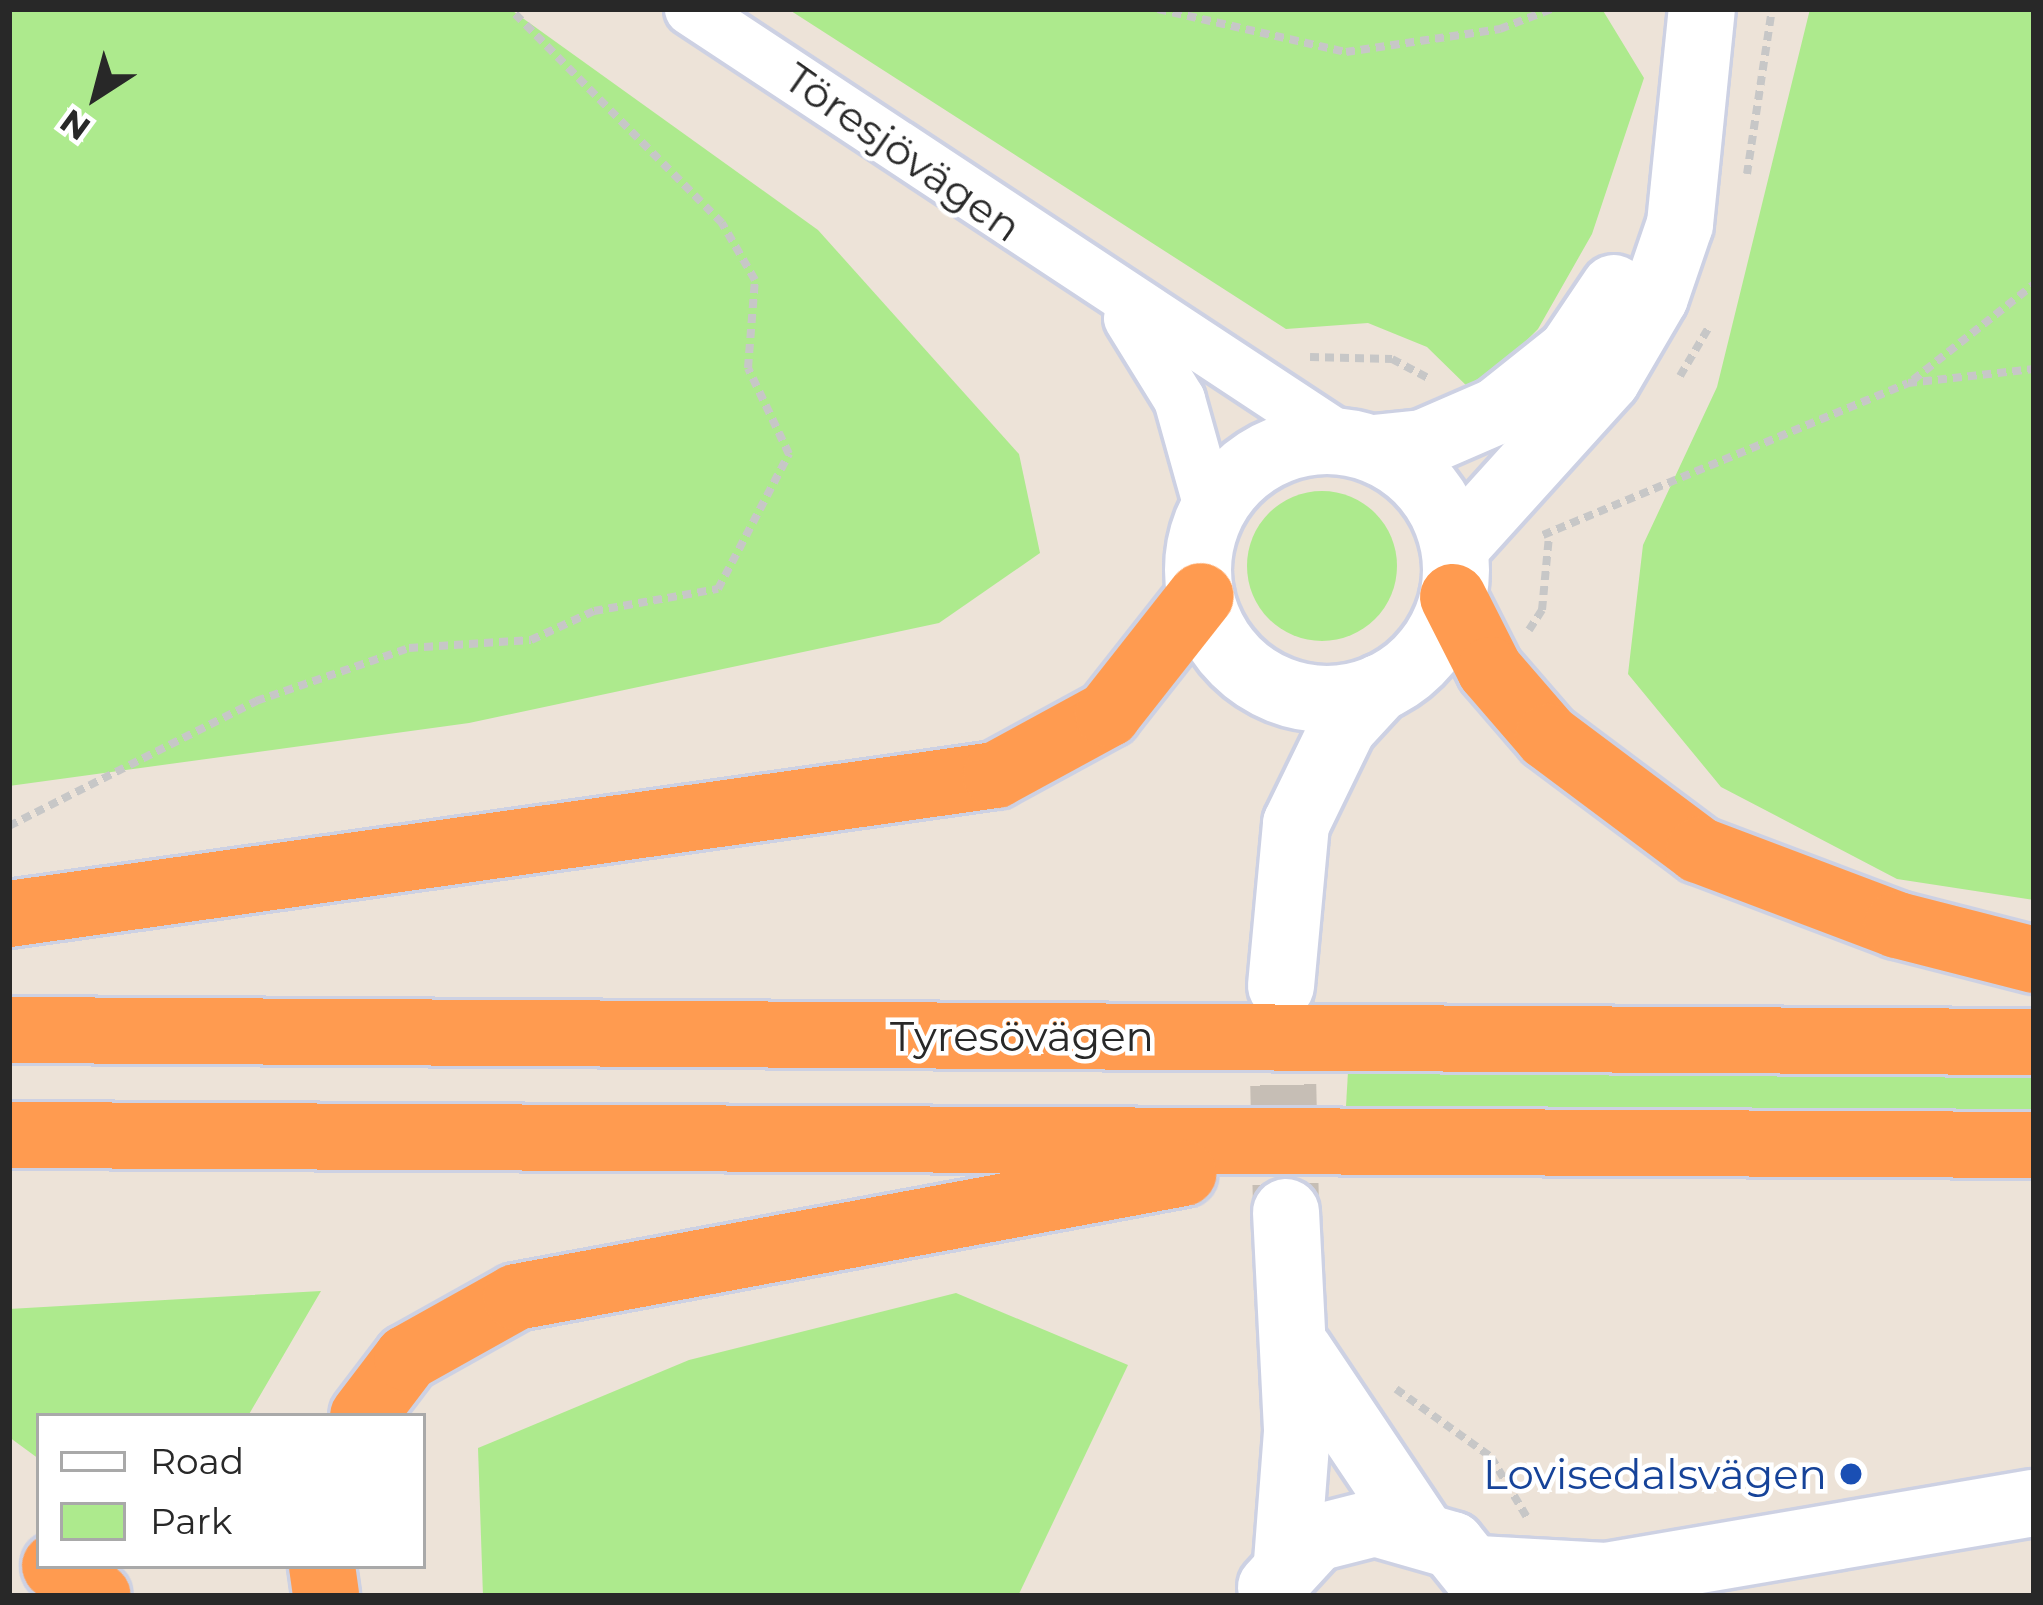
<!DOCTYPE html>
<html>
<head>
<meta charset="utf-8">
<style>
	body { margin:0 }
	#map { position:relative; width:2043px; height:1605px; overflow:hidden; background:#ede3d8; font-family:Montserrat,sans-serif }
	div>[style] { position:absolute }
	.green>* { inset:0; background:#adea8d }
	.round { border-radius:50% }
	.tertiary-tunnel>* { height:66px; margin-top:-33px; transform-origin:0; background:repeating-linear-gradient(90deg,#c6beb5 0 66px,transparent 0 99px) }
	.path>* { height:8px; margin-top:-4px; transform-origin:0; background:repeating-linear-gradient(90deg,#c7c7c7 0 9px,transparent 0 15px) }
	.roads { filter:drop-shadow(3px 0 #cdd1e3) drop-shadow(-3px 0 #cdd1e3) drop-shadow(0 3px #cdd1e3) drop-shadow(0 -3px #cdd1e3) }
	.minor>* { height:51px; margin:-25.5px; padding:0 25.5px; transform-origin:25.5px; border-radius:25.5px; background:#fff }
	.tertiary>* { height:66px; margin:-33px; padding:0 33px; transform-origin:33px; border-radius:33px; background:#fff }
	.tertiary>.ring { margin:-33px; padding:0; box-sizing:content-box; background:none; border:66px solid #fff; border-radius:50% }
	.motorway>* { height:66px; margin:-33px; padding:0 33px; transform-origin:33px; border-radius:33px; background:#ff9b50 }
	.dots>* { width:33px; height:33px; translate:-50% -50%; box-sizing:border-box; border:6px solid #fff; border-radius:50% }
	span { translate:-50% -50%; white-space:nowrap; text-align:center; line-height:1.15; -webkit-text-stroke:9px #fff; paint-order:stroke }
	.street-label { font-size:42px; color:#282828 }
	.transit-label { font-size:42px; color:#164399 }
	.right { translate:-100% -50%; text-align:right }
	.frame { position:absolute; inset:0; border:12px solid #282828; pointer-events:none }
	.legend { position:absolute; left:36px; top:1413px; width:390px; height:156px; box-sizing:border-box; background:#fff; border:3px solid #a9a9a9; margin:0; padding:15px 21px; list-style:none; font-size:36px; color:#282828 }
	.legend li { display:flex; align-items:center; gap:24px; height:60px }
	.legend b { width:60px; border:3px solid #a9a9a9 }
	.north { position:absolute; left:36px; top:36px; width:120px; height:120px; -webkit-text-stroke:9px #fff; paint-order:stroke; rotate:216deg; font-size:33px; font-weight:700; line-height:48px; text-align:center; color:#282828 }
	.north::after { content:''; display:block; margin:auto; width:42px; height:54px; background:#282828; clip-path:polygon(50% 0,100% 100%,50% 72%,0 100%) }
</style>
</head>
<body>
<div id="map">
	<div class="green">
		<div style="clip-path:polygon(9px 9px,510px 9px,818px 230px,1019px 454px,1040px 553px,939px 623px,469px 723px,9px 786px)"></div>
		<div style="clip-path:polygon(788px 9px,1602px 9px,1644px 78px,1592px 234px,1538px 329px,1474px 393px,1427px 347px,1368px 323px,1286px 329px)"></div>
		<div style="clip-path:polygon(1810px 9px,2034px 9px,2034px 900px,1897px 879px,1721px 787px,1628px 674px,1643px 545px,1717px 387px)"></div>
		<div class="round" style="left:1247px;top:491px;width:150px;height:150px"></div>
		<div style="clip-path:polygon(1348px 1072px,2034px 1076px,2034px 1112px,1346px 1106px)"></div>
		<div style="clip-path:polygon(321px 1291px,248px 1416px,39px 1416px,39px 1459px,9px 1437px,9px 1309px)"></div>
		<div style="clip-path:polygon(956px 1293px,1128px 1365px,1018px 1596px,483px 1596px,478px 1448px,689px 1360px)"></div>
	</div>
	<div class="tertiary-tunnel">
		<div style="left:1281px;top:986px;width:226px;rotate:88.7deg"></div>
	</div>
	<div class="path">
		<div style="left:1158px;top:9px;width:193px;rotate:12.9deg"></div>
		<div style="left:1346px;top:52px;width:156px;rotate:-8.5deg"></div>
		<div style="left:1500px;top:29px;width:55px;rotate:-21.4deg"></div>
		<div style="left:1747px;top:174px;width:167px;rotate:-81.4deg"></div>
		<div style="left:1310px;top:357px;width:82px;rotate:1.4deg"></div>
		<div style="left:1392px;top:359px;width:41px;rotate:27.8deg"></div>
		<div style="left:1680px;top:376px;width:57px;rotate:-59.4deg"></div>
		<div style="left:1913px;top:380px;width:154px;rotate:-38.4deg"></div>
		<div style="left:1543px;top:535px;width:395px;rotate:-22.6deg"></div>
		<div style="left:1908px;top:383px;width:127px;rotate:-6.3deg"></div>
		<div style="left:1529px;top:630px;width:24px;rotate:-57deg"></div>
		<div style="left:1542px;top:610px;width:74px;rotate:-84.6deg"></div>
		<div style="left:9px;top:826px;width:277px;rotate:-26.8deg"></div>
		<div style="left:256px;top:701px;width:162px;rotate:-19.1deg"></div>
		<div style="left:409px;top:648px;width:122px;rotate:-3.8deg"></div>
		<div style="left:531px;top:640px;width:69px;rotate:-24.7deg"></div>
		<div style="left:594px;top:611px;width:126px;rotate:-10.1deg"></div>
		<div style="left:718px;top:589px;width:153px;rotate:-62.3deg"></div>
		<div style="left:789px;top:454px;width:95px;rotate:-115.5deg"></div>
		<div style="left:748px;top:368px;width:88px;rotate:-85.5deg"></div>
		<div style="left:755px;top:280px;width:66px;rotate:-120.1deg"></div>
		<div style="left:722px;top:223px;width:301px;rotate:-134.7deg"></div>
		<div style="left:1396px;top:1389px;width:117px;rotate:35.6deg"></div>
		<div style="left:1491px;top:1457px;width:72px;rotate:59.2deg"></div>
	</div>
	<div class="roads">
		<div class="minor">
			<div style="left:690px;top:9px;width:788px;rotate:33.41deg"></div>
			<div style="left:1129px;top:318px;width:95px;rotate:58.3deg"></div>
			<div style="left:1179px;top:399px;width:115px;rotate:74.4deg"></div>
		</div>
		<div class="tertiary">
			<div class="ring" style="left:1198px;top:441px;width:192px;height:192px"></div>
			<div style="left:1374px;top:448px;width:49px;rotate:-5.8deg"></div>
			<div style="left:1423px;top:443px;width:81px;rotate:-23.4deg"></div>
			<div style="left:1497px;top:411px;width:95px;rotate:-38.6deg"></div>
			<div style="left:1571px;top:352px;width:77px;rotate:-56.1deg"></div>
			<div style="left:1457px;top:545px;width:224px;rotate:-47.9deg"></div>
			<div style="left:1607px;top:379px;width:95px;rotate:-59.7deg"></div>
			<div style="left:1655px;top:297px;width:77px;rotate:-71.1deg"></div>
			<div style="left:1680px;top:224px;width:216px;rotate:-84.2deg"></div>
			<div style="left:1281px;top:986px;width:163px;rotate:-84.7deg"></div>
			<div style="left:1296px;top:824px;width:108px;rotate:-64.1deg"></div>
			<div style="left:1343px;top:727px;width:54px;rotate:-47.2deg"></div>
			<div style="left:1286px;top:1212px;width:220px;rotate:87.1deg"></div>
			<div style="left:1297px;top:1432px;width:129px;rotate:94.4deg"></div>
			<div style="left:1300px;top:1352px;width:212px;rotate:56.2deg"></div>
			<div style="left:1478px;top:1569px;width:128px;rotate:3.1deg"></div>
			<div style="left:1606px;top:1576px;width:434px;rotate:-9.7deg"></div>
			<div style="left:1271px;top:1587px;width:67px;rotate:-47.4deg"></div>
			<div style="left:1316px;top:1538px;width:61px;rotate:-14.3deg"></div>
			<div style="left:1375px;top:1523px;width:80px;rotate:15.9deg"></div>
			<div style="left:1452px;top:1545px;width:65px;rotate:51.2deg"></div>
		</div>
		<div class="motorway">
			<div style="left:1453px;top:597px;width:82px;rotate:63.1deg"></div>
			<div style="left:1490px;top:670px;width:89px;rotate:49.1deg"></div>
			<div style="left:1548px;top:737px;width:189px;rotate:36.8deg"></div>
			<div style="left:1699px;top:850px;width:212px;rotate:20.7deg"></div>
			<div style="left:1897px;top:925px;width:141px;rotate:14.3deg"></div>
			<div style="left:9px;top:914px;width:997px;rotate:-8.02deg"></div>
			<div style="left:996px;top:775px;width:128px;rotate:-28.6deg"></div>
			<div style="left:1108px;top:714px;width:150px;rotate:-51.8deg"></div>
			<div style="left:9px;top:1030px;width:2025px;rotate:0.34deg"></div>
			<div style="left:9px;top:1135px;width:2025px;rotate:0.28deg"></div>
			<div style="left:363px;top:1416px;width:73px;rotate:-52.8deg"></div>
			<div style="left:407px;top:1358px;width:125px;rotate:-29.2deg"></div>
			<div style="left:516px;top:1297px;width:679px;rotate:-10.52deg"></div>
			<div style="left:55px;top:1566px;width:52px;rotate:34.9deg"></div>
			<div style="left:322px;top:1566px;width:30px;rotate:82deg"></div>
		</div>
	</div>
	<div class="dots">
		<div style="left:1851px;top:1474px;background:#1a4fb4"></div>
	</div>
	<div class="street-label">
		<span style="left:903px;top:152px;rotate:35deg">Töresjövägen</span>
		<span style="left:1022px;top:1036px">Tyresövägen</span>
	</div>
	<div class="transit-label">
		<span class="right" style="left:1827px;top:1474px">Lovisedalsvägen</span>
	</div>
	<div class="frame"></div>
	<ul class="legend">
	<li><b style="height:15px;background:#fff"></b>Road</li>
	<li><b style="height:33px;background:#adea8d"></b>Park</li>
	</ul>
	<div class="north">N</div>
</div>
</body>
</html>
